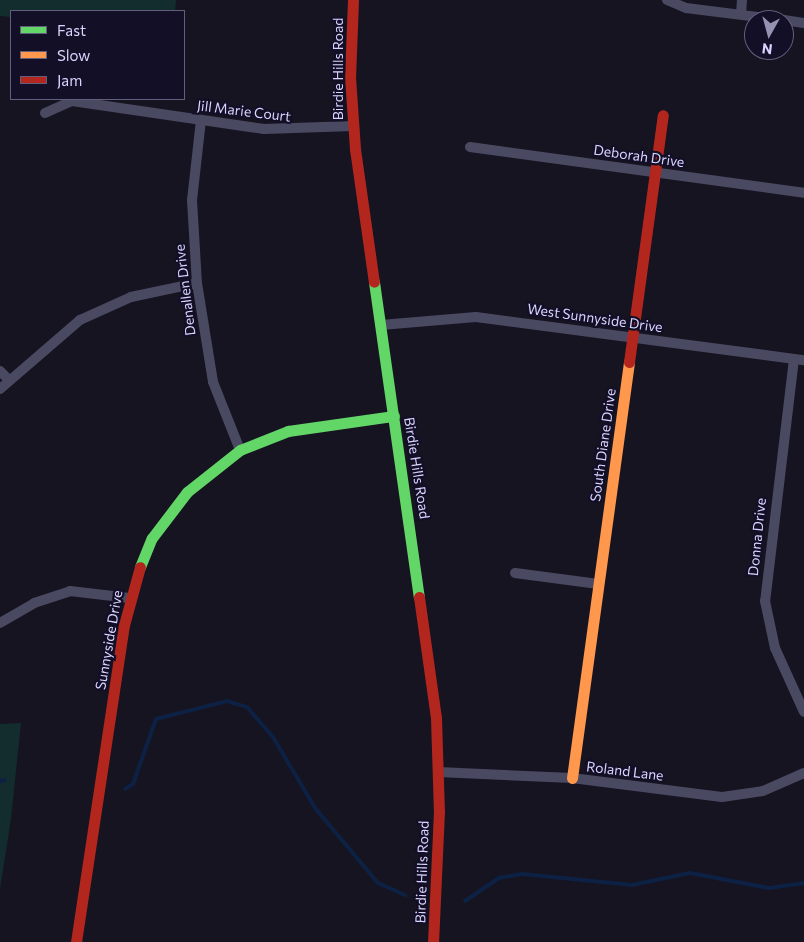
<!DOCTYPE html>
<html>
<head>
<meta charset="utf-8">
<style>
	body { margin:0 }
	#map { position:relative; width:804px; height:942px; overflow:hidden; background:#161421; font-family:Commissioner,sans-serif }
	div>[style] { position:absolute }
	.green>* { inset:0; background:#132c2d }
	.stream>* { height:4px; margin:-2px; padding:0 2px; transform-origin:2px; border-radius:2px; background:#0d2144 }
	.street>* { height:10px; margin:-5px; padding:0 5px; transform-origin:5px; border-radius:5px; background:#4a4962 }
	.fast>* { height:11px; margin:-5.5px; padding:0 5.5px; transform-origin:5.5px; border-radius:5.5px; background:#63d668 }
	.slow>* { height:11px; margin:-5.5px; padding:0 5.5px; transform-origin:5.5px; border-radius:5.5px; background:#ff974d }
	.jam>* { height:11px; margin:-5.5px; padding:0 5.5px; transform-origin:5.5px; border-radius:5.5px; background:#b3261e }
	span { translate:-50% -50%; white-space:nowrap; text-align:center; line-height:1.15; -webkit-text-stroke:4.5px #130f26; paint-order:stroke }
	.street-label { font-size:14px; color:#d9d4ff }
	.legend { position:absolute; left:10px; top:10px; width:175px; height:90px; box-sizing:border-box; background:#130f26; border:1px solid #625e7d; margin:0; padding:6px 9px; list-style:none; font-size:15px; color:#d9d4ff }
	.legend li { display:flex; align-items:center; gap:10px; height:25px }
	.legend b { width:25px; border:1px solid #625e7d }
	.north { position:absolute; left:744px; top:10px; width:50px; height:50px; box-sizing:border-box; background:#130f26; border:1px solid #625e7d; border-radius:50%; rotate:187deg; font-size:14px; font-weight:700; line-height:20px; text-align:center; color:#d9d4ff }
	.north::after { content:''; display:block; margin:auto; width:18px; height:22px; background:#9591b1; clip-path:polygon(50% 0,100% 100%,50% 72%,0 100%) }
</style>
</head>
<body>
<div id="map">
	<div class="green">
		<div style="clip-path:polygon(0 0,176px 0,175px 11px,11px 11px,11px 17px,0 16px)"></div>
		<div style="clip-path:polygon(21px 723px,11px 819px,0 889px,0 724px)"></div>
	</div>
	<div class="stream">
		<div style="left:0;top:781px;width:5px;rotate:-11deg"></div>
		<div style="left:125px;top:789px;width:9px;rotate:-32deg"></div>
		<div style="left:133px;top:784px;width:69px;rotate:-70.5deg"></div>
		<div style="left:156px;top:719px;width:73px;rotate:-14.2deg"></div>
		<div style="left:227px;top:701px;width:21px;rotate:17deg"></div>
		<div style="left:247px;top:707px;width:40px;rotate:49deg"></div>
		<div style="left:273px;top:737px;width:82px;rotate:59.4deg"></div>
		<div style="left:315px;top:808px;width:98px;rotate:50deg"></div>
		<div style="left:378px;top:883px;width:30px;rotate:24deg"></div>
		<div style="left:465px;top:901px;width:41px;rotate:-34.1deg"></div>
		<div style="left:499px;top:878px;width:23px;rotate:-10deg"></div>
		<div style="left:522px;top:874px;width:111px;rotate:5.7deg"></div>
		<div style="left:632px;top:885px;width:59px;rotate:-11.7deg"></div>
		<div style="left:690px;top:873px;width:80px;rotate:10.8deg"></div>
		<div style="left:769px;top:888px;width:35px;rotate:-8deg"></div>
	</div>
	<div class="street">
		<div style="left:667px;top:0;width:21px;rotate:23deg"></div>
		<div style="left:686px;top:8px;width:98px;rotate:7.1deg"></div>
		<div style="left:741px;top:14px;width:14px;rotate:-86deg"></div>
		<div style="left:784px;top:20px;width:20px;rotate:9deg"></div>
		<div style="left:45px;top:113px;width:30px;rotate:-24deg"></div>
		<div style="left:72px;top:101px;width:194px;rotate:8.3deg"></div>
		<div style="left:264px;top:129px;width:89px;rotate:-1.9deg"></div>
		<div style="left:201px;top:120px;width:81px;rotate:96.4deg"></div>
		<div style="left:192px;top:200px;width:83px;rotate:86.6deg"></div>
		<div style="left:197px;top:283px;width:100px;rotate:80.8deg"></div>
		<div style="left:213px;top:382px;width:73px;rotate:68.3deg"></div>
		<div style="left:470px;top:147px;width:337px;rotate:7.8deg"></div>
		<div style="left:381px;top:325px;width:95px;rotate:-4.8deg"></div>
		<div style="left:476px;top:317px;width:331px;rotate:7.5deg"></div>
		<div style="left:794px;top:359px;width:244px;rotate:96.8deg"></div>
		<div style="left:765px;top:601px;width:48px;rotate:78deg"></div>
		<div style="left:775px;top:648px;width:70px;rotate:65.6deg"></div>
		<div style="left:0;top:371px;width:13px;rotate:45deg"></div>
		<div style="left:0;top:389px;width:106px;rotate:-40.8deg"></div>
		<div style="left:80px;top:320px;width:56px;rotate:-24.3deg"></div>
		<div style="left:131px;top:297px;width:67px;rotate:-12deg"></div>
		<div style="left:515px;top:573px;width:84px;rotate:7.5deg"></div>
		<div style="left:0;top:623px;width:39px;rotate:-30deg"></div>
		<div style="left:34px;top:603px;width:38px;rotate:-18deg"></div>
		<div style="left:70px;top:591px;width:60px;rotate:6.7deg"></div>
		<div style="left:438px;top:772px;width:134px;rotate:2.6deg"></div>
		<div style="left:572px;top:778px;width:151px;rotate:7.2deg"></div>
		<div style="left:722px;top:797px;width:41px;rotate:-8.3deg"></div>
		<div style="left:763px;top:791px;width:45px;rotate:-23.7deg"></div>
	</div>
	<div class="fast">
		<div style="left:374px;top:282px;width:318px;rotate:81.9deg"></div>
		<div style="left:140px;top:567px;width:31px;rotate:-68deg"></div>
		<div style="left:152px;top:538px;width:58px;rotate:-52.7deg"></div>
		<div style="left:187px;top:492px;width:68px;rotate:-38.4deg"></div>
		<div style="left:240px;top:450px;width:52px;rotate:-21.6deg"></div>
		<div style="left:288px;top:431px;width:107px;rotate:-8.1deg"></div>
	</div>
	<div class="slow">
		<div style="left:572px;top:778px;width:420px;rotate:-82.2deg"></div>
	</div>
	<div class="jam">
		<div style="left:353px;top:0;width:77px;rotate:92.2deg"></div>
		<div style="left:350px;top:77px;width:72px;rotate:86deg"></div>
		<div style="left:355px;top:149px;width:134px;rotate:81.9deg"></div>
		<div style="left:629px;top:362px;width:249px;rotate:-82.2deg"></div>
		<div style="left:419px;top:597px;width:122px;rotate:82deg"></div>
		<div style="left:436px;top:718px;width:93px;rotate:88.2deg"></div>
		<div style="left:439px;top:811px;width:131px;rotate:92.6deg"></div>
		<div style="left:76px;top:942px;width:321px;rotate:-81.4deg"></div>
		<div style="left:124px;top:625px;width:60px;rotate:-74.6deg"></div>
	</div>
	<div class="street-label">
		<span style="left:338px;top:69px;rotate:-90deg">Birdie Hills Road</span>
		<span style="left:244px;top:111px;rotate:7deg">Jill Marie Court</span>
		<span style="left:639px;top:156px;rotate:8deg">Deborah Drive</span>
		<span style="left:185px;top:290px;rotate:-97deg">Denallen Drive</span>
		<span style="left:595px;top:318px;rotate:8deg">West Sunnyside Drive</span>
		<span style="left:603px;top:445px;rotate:-82deg">South Diane Drive</span>
		<span style="left:417px;top:468px;rotate:81deg">Birdie Hills Road</span>
		<span style="left:757px;top:537px;rotate:-84deg">Donna Drive</span>
		<span style="left:109px;top:640px;rotate:-80deg">Sunnyside Drive</span>
		<span style="left:625px;top:771px;rotate:7deg">Roland Lane</span>
		<span style="left:422px;top:872px;rotate:-88deg">Birdie Hills Road</span>
	</div>
	<ul class="legend">
	<li><b style="height:6px;background:#63d668"></b>Fast</li>
	<li><b style="height:6px;background:#ff974d"></b>Slow</li>
	<li><b style="height:6px;background:#b3261e"></b>Jam</li>
	</ul>
	<div class="north">N</div>
</div>
</body>
</html>
